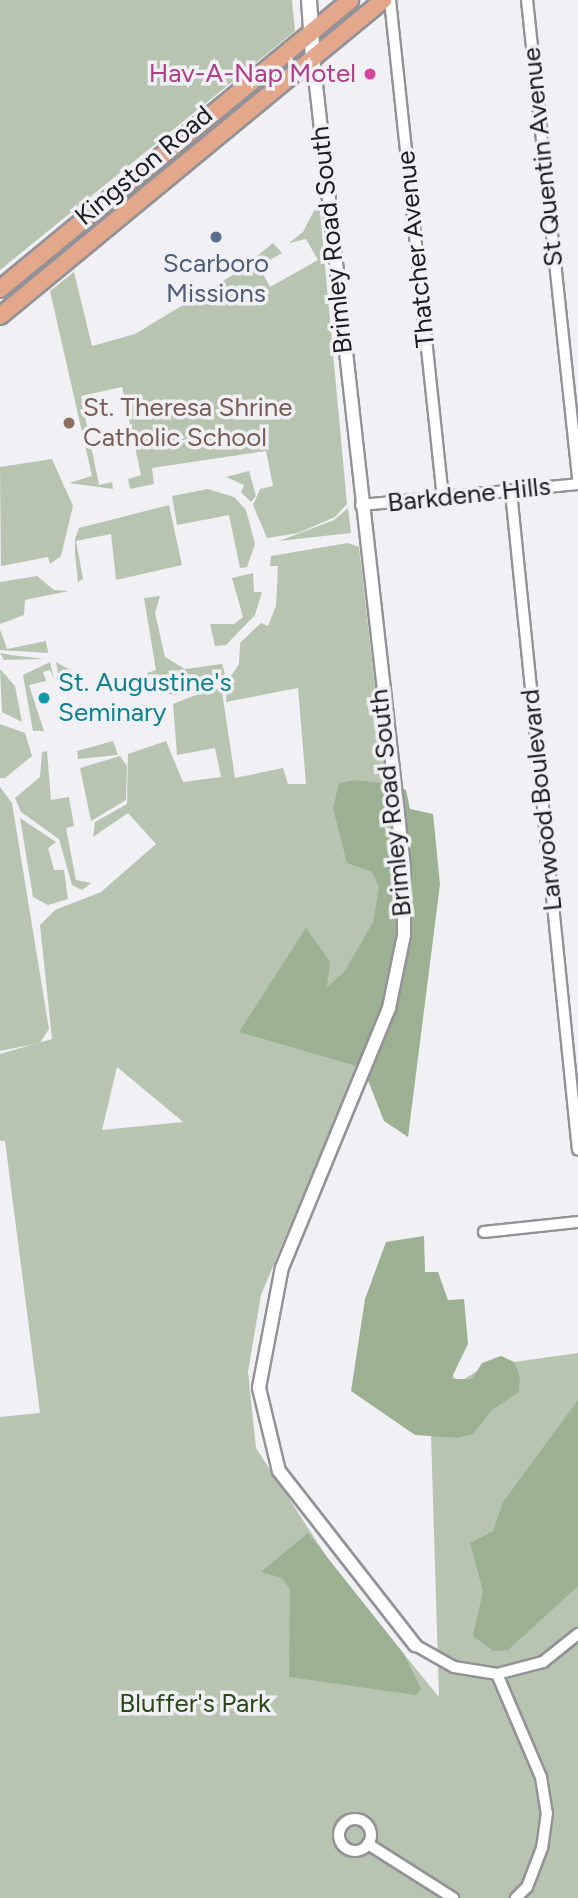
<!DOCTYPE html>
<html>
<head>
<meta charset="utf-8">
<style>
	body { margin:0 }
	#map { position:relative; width:578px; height:1898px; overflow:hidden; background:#f0f0f5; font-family:Figtree,sans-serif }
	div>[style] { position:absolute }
	.green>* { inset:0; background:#b7c5b0 }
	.forest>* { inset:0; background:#9cb191 }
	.roads { filter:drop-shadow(2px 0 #939297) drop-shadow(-2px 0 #939297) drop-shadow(0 2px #939297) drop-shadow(0 -2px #939297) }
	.minor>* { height:10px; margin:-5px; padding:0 5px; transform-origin:5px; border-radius:5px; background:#fff }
	.minor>.ring { margin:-5px; padding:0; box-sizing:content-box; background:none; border:10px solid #fff; border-radius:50% }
	.tertiary>* { height:12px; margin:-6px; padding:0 6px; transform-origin:6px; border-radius:6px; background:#fff }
	.secondary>* { height:14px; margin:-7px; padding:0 7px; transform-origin:7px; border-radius:7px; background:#fff }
	.primary>* { height:16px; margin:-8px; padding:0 8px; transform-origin:8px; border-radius:8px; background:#e3a78c }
	.dots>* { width:19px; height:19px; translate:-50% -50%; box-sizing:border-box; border:4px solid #f0f0f5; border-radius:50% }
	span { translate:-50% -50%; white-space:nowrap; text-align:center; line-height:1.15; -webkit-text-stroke:7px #f0f0f5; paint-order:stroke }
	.hotel-label { font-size:26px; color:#b23c85 }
	.right { translate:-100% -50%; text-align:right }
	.street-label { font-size:26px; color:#1c1c1e }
	.service-label { font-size:26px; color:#4e5e75 }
	.education-label { font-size:26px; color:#785e54 }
	.left { translate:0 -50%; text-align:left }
	.culture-label { font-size:26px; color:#0d838f }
	.park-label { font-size:26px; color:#2a4718 }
</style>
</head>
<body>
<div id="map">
	<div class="green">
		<div style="clip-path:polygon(0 0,292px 0,295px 31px,0 270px)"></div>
		<div style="clip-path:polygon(319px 201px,347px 504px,335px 517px,298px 533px,267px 538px,253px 505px,260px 489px,273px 486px,266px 451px,152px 468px,154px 484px,130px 489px,128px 479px,141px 475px,122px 387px,81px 396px,99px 485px,112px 482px,113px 489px,69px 483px,92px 476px,50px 291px,74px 272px,92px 346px,135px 334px,236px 273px,273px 243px,282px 253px,259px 266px,270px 287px,318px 260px,306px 239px,289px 243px,303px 232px)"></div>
		<div style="clip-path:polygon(52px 459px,73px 506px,61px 556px,50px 564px,48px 557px,1px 566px,1px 572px,0 467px)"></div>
		<div style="clip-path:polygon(249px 471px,256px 496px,251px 502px,241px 492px,244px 485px,226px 477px)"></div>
		<div style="clip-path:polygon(208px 489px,234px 497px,246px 510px,255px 544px,247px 567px,240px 568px,229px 515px,177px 525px,172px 496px)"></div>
		<div style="clip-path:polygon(169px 505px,182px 565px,116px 580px,111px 534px,76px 541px,83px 579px,78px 582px,75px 553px,75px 539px,79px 528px)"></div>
		<div style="clip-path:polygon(348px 508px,351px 533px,279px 541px,334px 520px)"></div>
		<div style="clip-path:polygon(evenodd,348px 543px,359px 547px,401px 909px,397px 970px,261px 1295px,248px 1372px,256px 1448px,336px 1571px,439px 1697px,429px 1370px,450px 1370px,458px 1383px,501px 1356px,514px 1362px,578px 1353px,578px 1898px,0 1898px,0 1417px,40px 1413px,5px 1141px,0 1141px,0 1054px,52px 1039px,40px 925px,55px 910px,101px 892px,156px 844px,128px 813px,93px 837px,95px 822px,127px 804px,128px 754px,166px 741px,183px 782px,221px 777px,215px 748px,177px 755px,173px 704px,221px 685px,235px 778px,283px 768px,288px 784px,306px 784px,298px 688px,226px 702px,227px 682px,239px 664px,240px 643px,261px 623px,268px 626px,276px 606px,278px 566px,270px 566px,271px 556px,348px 543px,117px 1067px,182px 1121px,183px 1122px,102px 1130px,117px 1067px)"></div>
		<div style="clip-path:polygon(253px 573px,254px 592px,262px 592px,255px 615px,226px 645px,215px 646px,210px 624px,234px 624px,243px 617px,232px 578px)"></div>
		<div style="clip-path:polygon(37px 576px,54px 590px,69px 591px,25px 600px,24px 615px,0 624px,0 582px)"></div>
		<div style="clip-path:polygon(160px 596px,155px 613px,165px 657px,185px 669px,222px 664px,225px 674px,211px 685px,175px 695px,151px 690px,147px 673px,156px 670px,144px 598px)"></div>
		<div style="clip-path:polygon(0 629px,7px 649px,46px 641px,48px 653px,0 650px)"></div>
		<div style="clip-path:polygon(0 653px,11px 655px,44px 659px,4px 660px)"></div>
		<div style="clip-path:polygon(50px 662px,54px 680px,50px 670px,43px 672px,46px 681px,29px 685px,44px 731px,33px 731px,23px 675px)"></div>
		<div style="clip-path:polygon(56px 662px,74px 672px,79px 688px,61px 691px)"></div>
		<div style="clip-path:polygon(0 669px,15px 686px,22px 722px,2px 712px)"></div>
		<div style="clip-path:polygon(0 724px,25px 733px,32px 756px,5px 778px,0 778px)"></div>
		<div style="clip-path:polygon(113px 741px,118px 755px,78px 759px,77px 751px)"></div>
		<div style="clip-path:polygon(47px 751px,51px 800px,69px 797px,74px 826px,66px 828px,76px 880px,91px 883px,82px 890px,72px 885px,59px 839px,21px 812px,15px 798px,40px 777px,42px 752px)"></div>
		<div style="clip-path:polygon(120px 756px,127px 766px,126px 800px,91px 821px,80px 768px)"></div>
		<div style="clip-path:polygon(0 787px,12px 803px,49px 1029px,40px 1043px,0 1051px)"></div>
		<div style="clip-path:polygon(20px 818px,56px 842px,48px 848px,54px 870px,64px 870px,68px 899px,48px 905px,33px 897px)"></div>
	</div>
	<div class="forest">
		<div style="clip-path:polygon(354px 780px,392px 784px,406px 790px,410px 809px,433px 814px,440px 884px,408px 1137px,384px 1121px,363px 1068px,239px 1032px,306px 928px,330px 962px,327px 987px,345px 971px,373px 922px,379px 887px,372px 872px,347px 863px,333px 808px,339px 783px)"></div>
		<div style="clip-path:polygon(424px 1236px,425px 1272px,438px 1272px,448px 1300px,464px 1299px,468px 1344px,451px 1379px,472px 1379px,482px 1363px,501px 1356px,514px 1362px,520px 1377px,519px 1392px,492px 1410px,473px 1434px,458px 1438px,415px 1435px,351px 1391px,365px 1299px,386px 1242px)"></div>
		<div style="clip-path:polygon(578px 1400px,578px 1586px,508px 1650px,493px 1651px,473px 1636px,483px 1591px,470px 1543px,493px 1531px,503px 1502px)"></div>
		<div style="clip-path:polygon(308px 1533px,404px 1654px,421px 1689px,416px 1695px,289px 1677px,290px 1589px,282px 1578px,261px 1572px)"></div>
	</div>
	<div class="roads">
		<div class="minor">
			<div style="left:390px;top:0;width:501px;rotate:83.93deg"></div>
			<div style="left:527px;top:0;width:484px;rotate:83.9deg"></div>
			<div style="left:511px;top:492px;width:661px;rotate:84.19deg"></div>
			<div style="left:361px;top:505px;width:218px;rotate:-5.5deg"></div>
			<div style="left:484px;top:1232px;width:95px;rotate:-6.1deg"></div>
			<div style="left:415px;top:1645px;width:45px;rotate:29.4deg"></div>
			<div style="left:454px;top:1667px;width:44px;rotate:9.2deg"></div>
			<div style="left:497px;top:1674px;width:48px;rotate:-14.6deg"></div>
			<div style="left:543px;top:1662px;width:45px;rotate:-38.7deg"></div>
			<div style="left:497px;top:1674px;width:112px;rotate:66.9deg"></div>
			<div style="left:541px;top:1777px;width:36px;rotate:81deg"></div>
			<div style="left:547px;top:1813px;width:35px;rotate:98deg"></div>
			<div style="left:542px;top:1848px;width:42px;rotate:111deg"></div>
			<div style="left:527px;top:1887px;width:16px;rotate:135deg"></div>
			<div class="ring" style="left:339px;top:1819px;width:22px;height:22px"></div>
			<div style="left:368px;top:1844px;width:101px;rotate:32.4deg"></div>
		</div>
		<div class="tertiary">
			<div style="left:313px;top:58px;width:815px;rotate:83.59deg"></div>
			<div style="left:404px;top:868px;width:67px;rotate:90deg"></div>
			<div style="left:404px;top:935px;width:75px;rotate:101.6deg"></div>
			<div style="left:389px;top:1008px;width:280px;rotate:112.4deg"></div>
			<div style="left:282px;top:1267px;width:123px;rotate:100.8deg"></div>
			<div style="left:259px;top:1388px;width:85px;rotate:76.5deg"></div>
			<div style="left:279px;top:1471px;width:221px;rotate:52deg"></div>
		</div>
		<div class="secondary">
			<div style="left:309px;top:0;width:58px;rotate:86.1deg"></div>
		</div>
		<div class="primary">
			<div style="left:0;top:289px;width:454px;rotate:-39.5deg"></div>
			<div style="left:0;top:316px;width:497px;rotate:-39.5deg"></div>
		</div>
	</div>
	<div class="dots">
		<div style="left:370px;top:74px;background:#d1479c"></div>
		<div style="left:216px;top:237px;background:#5c6f8a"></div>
		<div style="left:69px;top:423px;background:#8d6e63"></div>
		<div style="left:44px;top:698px;background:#0f9aa8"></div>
	</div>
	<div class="hotel-label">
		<span class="right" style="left:356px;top:74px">Hav-A-Nap Motel</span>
	</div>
	<div class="street-label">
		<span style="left:543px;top:157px;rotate:-96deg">St Quentin Avenue</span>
		<span style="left:144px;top:166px;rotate:-40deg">Kingston Road</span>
		<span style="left:332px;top:240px;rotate:-96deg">Brimley Road South</span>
		<span style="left:416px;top:249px;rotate:-96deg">Thatcher Avenue</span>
		<span style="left:469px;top:495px;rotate:-6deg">Barkdene Hills</span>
		<span style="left:542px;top:800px;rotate:-96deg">Larwood Boulevard</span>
		<span style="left:391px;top:803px;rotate:-96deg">Brimley Road South</span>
	</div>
	<div class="service-label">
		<span style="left:216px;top:279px">Scarboro<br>Missions</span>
	</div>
	<div class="education-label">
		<span class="left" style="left:83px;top:423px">St. Theresa Shrine<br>Catholic School</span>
	</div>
	<div class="culture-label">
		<span class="left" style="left:58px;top:698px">St. Augustine's<br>Seminary</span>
	</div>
	<div class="park-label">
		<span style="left:195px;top:1704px">Bluffer's Park</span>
	</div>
</div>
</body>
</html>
